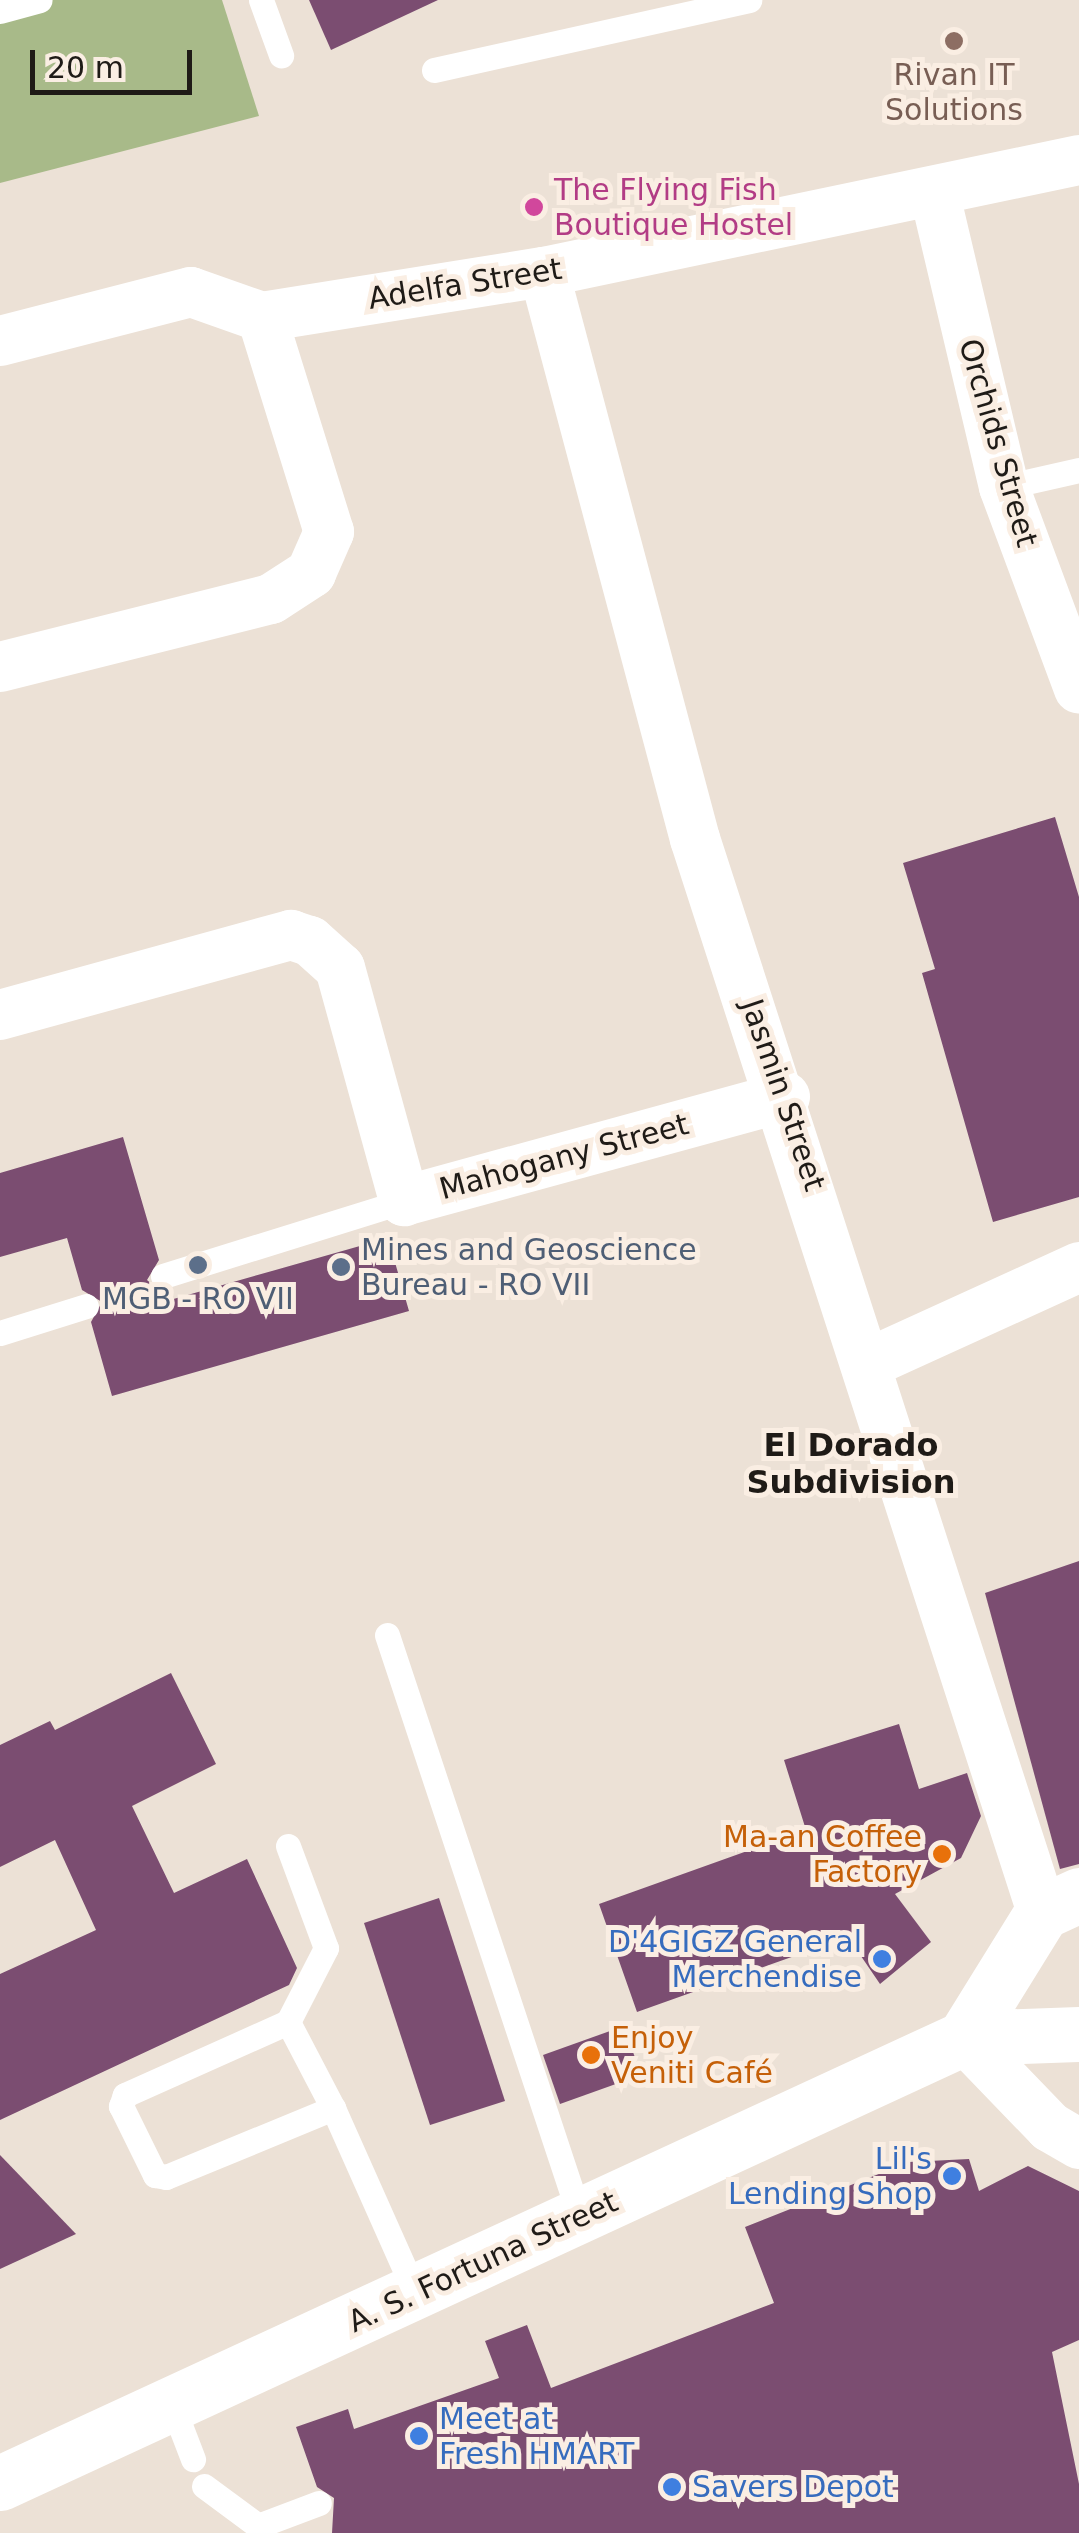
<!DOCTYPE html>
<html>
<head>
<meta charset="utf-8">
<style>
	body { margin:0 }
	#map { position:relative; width:1079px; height:2533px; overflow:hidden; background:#ece1d6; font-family:"DejaVu Sans",sans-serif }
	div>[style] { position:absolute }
	.green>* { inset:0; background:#a8ba89 }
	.building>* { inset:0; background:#7b4d71 }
	.lane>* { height:25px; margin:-12.5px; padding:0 12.5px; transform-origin:12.5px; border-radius:12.5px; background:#fff }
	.street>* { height:50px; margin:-25px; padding:0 25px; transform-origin:25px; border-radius:25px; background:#fff }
	.secondary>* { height:55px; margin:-27.5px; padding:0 27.5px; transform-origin:27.5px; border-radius:27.5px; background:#fff }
	.dots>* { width:28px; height:28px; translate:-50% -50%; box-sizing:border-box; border:5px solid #faeee3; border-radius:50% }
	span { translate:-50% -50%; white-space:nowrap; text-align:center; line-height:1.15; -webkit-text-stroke:10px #faeee3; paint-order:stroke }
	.education-label { font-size:30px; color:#785e54 }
	.hotel-label { font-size:30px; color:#b23c85 }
	.left { translate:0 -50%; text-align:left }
	.street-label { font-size:30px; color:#1f1b17 }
	.service-label { font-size:30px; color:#4e5e75 }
	.food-label { font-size:30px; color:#c56008 }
	.right { translate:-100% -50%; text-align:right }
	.shop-label { font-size:30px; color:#366cbe }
	.neighbourhood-label { font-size:32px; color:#1f1b17; font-weight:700 }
	.scale { position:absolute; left:30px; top:50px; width:162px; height:45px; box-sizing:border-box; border:5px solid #1f1b17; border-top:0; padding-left:12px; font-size:30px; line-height:35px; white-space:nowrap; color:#1f1b17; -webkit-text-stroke:8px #faeee3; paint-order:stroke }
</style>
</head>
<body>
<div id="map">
	<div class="green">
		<div style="clip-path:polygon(0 0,222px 0,259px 116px,0 183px)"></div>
	</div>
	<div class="building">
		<div style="clip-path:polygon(309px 0,438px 0,331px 50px)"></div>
		<div style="clip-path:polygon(1055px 817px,1079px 897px,1079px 1197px,993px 1222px,922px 973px,935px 969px,903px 863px)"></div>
		<div style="clip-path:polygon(123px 1137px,159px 1260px,147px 1280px,170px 1300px,388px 1238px,409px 1311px,112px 1396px,91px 1322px,102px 1302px,82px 1290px,67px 1238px,0 1257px,0 1173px)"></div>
		<div style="clip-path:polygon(1079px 1561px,1079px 1864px,1060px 1869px,985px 1593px)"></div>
		<div style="clip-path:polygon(171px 1673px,216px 1764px,132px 1806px,174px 1893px,247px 1859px,297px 1968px,289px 1985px,0 2120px,0 1974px,96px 1930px,55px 1840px,0 1867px,0 1745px,50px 1721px,55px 1730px)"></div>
		<div style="clip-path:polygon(899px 1724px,919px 1789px,967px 1773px,981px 1816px,961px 1858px,895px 1894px,931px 1942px,880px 1984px,848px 1937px,637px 2012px,599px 1904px,806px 1830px,784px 1760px)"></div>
		<div style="clip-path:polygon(439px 1898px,505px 2101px,430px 2125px,364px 1923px)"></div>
		<div style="clip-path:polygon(624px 2026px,641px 2075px,560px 2104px,543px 2055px)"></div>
		<div style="clip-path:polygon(0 2155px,76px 2234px,0 2269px)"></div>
		<div style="clip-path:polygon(969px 2159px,979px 2191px,1028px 2166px,1079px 2191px,1079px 2340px,1052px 2352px,1079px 2484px,1079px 2533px,332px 2533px,334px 2498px,317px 2487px,296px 2427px,348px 2409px,354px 2429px,499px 2378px,485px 2341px,527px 2325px,551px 2388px,774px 2303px,745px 2227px,909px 2162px)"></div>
	</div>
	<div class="lane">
		<div style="left:261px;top:0;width:59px;rotate:70deg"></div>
		<div style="left:0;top:11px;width:41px;rotate:-15.4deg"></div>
		<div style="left:434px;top:70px;width:323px;rotate:-12.5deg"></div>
		<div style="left:1004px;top:487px;width:77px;rotate:-12.8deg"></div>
		<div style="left:163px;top:1276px;width:252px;rotate:-17.3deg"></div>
		<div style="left:0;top:1333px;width:90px;rotate:-17.4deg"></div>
		<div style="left:387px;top:1635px;width:613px;rotate:71.65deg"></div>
		<div style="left:288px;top:1846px;width:109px;rotate:69.6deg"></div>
		<div style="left:326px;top:1948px;width:83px;rotate:117.2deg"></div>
		<div style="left:288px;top:2022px;width:97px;rotate:62.4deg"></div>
		<div style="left:288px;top:2022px;width:179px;rotate:155.9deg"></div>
		<div style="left:125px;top:2095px;width:12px;rotate:110deg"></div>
		<div style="left:121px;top:2106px;width:77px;rotate:63.8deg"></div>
		<div style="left:155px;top:2175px;width:11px;rotate:10deg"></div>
		<div style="left:166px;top:2177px;width:181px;rotate:-22.4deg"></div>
		<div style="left:333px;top:2108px;width:204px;rotate:66deg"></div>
		<div style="left:173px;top:2407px;width:56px;rotate:69deg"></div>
		<div style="left:204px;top:2486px;width:67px;rotate:36.5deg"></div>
		<div style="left:258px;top:2526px;width:65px;rotate:-20.7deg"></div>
	</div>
	<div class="street">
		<div style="left:934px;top:191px;width:304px;rotate:76.7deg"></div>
		<div style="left:1004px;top:487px;width:215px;rotate:69.6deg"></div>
		<div style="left:544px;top:272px;width:587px;rotate:75.09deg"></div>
		<div style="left:695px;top:839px;width:1128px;rotate:72.08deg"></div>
		<div style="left:0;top:341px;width:197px;rotate:-14.4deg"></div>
		<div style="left:191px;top:292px;width:75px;rotate:19.4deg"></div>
		<div style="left:262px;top:317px;width:286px;rotate:-9.1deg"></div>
		<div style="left:544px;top:272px;width:547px;rotate:-11.82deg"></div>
		<div style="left:0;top:667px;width:279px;rotate:-14.1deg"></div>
		<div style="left:271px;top:599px;width:48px;rotate:-33deg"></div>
		<div style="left:311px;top:573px;width:45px;rotate:-66.3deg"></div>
		<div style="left:329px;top:532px;width:225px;rotate:-107.3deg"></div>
		<div style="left:0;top:1015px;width:302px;rotate:-15.4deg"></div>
		<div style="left:291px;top:935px;width:20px;rotate:18deg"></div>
		<div style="left:310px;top:941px;width:40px;rotate:42deg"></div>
		<div style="left:340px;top:968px;width:242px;rotate:74.6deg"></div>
		<div style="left:404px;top:1201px;width:395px;rotate:-15.3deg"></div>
		<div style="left:871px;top:1362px;width:229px;rotate:-24.5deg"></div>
		<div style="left:964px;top:2038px;width:124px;rotate:46deg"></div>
		<div style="left:1050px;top:2127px;width:34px;rotate:30deg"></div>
	</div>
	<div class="secondary">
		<div style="left:964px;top:2038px;width:148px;rotate:-58.2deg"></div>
		<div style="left:1042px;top:1912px;width:41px;rotate:-24.7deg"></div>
		<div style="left:0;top:2483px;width:1062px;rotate:-24.78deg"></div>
		<div style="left:964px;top:2038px;width:115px;rotate:-2deg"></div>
	</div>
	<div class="dots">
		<div style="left:954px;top:41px;background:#8d6e63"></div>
		<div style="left:534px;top:207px;background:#d1479c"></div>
		<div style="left:198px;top:1265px;background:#5c6f8a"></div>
		<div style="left:341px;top:1267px;background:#5c6f8a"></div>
		<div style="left:942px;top:1854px;background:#e8710a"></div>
		<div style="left:882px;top:1959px;background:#3f7fe0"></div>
		<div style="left:591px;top:2055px;background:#e8710a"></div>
		<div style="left:952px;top:2176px;background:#3f7fe0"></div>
		<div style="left:419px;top:2436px;background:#3f7fe0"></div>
		<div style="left:672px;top:2487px;background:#3f7fe0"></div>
	</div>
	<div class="education-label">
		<span style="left:954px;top:92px">Rivan IT<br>Solutions</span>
	</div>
	<div class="hotel-label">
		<span class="left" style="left:554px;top:207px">The Flying Fish<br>Boutique Hostel</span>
	</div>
	<div class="street-label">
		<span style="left:465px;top:284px;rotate:-9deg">Adelfa Street</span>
		<span style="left:998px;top:443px;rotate:74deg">Orchids Street</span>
		<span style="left:783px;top:1095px;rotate:71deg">Jasmin Street</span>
		<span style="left:564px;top:1157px;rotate:-15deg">Mahogany Street</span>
		<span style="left:483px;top:2262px;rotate:-25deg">A. S. Fortuna Street</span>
	</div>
	<div class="service-label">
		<span class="left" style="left:361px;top:1267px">Mines and Geoscience<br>Bureau - RO VII</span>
		<span style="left:198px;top:1299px">MGB - RO VII</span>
	</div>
	<div class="food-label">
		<span class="right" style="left:922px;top:1854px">Ma-an Coffee<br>Factory</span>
		<span class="left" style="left:611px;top:2055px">Enjoy<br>Veniti Café</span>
	</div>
	<div class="shop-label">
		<span class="right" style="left:862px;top:1959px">D'4GIGZ General<br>Merchendise</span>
		<span class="right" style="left:932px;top:2176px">Lil's<br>Lending Shop</span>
		<span class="left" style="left:439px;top:2436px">Meet at<br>Fresh HMART</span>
		<span class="left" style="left:692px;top:2487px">Savers Depot</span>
	</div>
	<div class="neighbourhood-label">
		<span style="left:851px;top:1464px">El Dorado<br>Subdivision</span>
	</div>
	<div class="scale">20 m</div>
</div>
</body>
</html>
